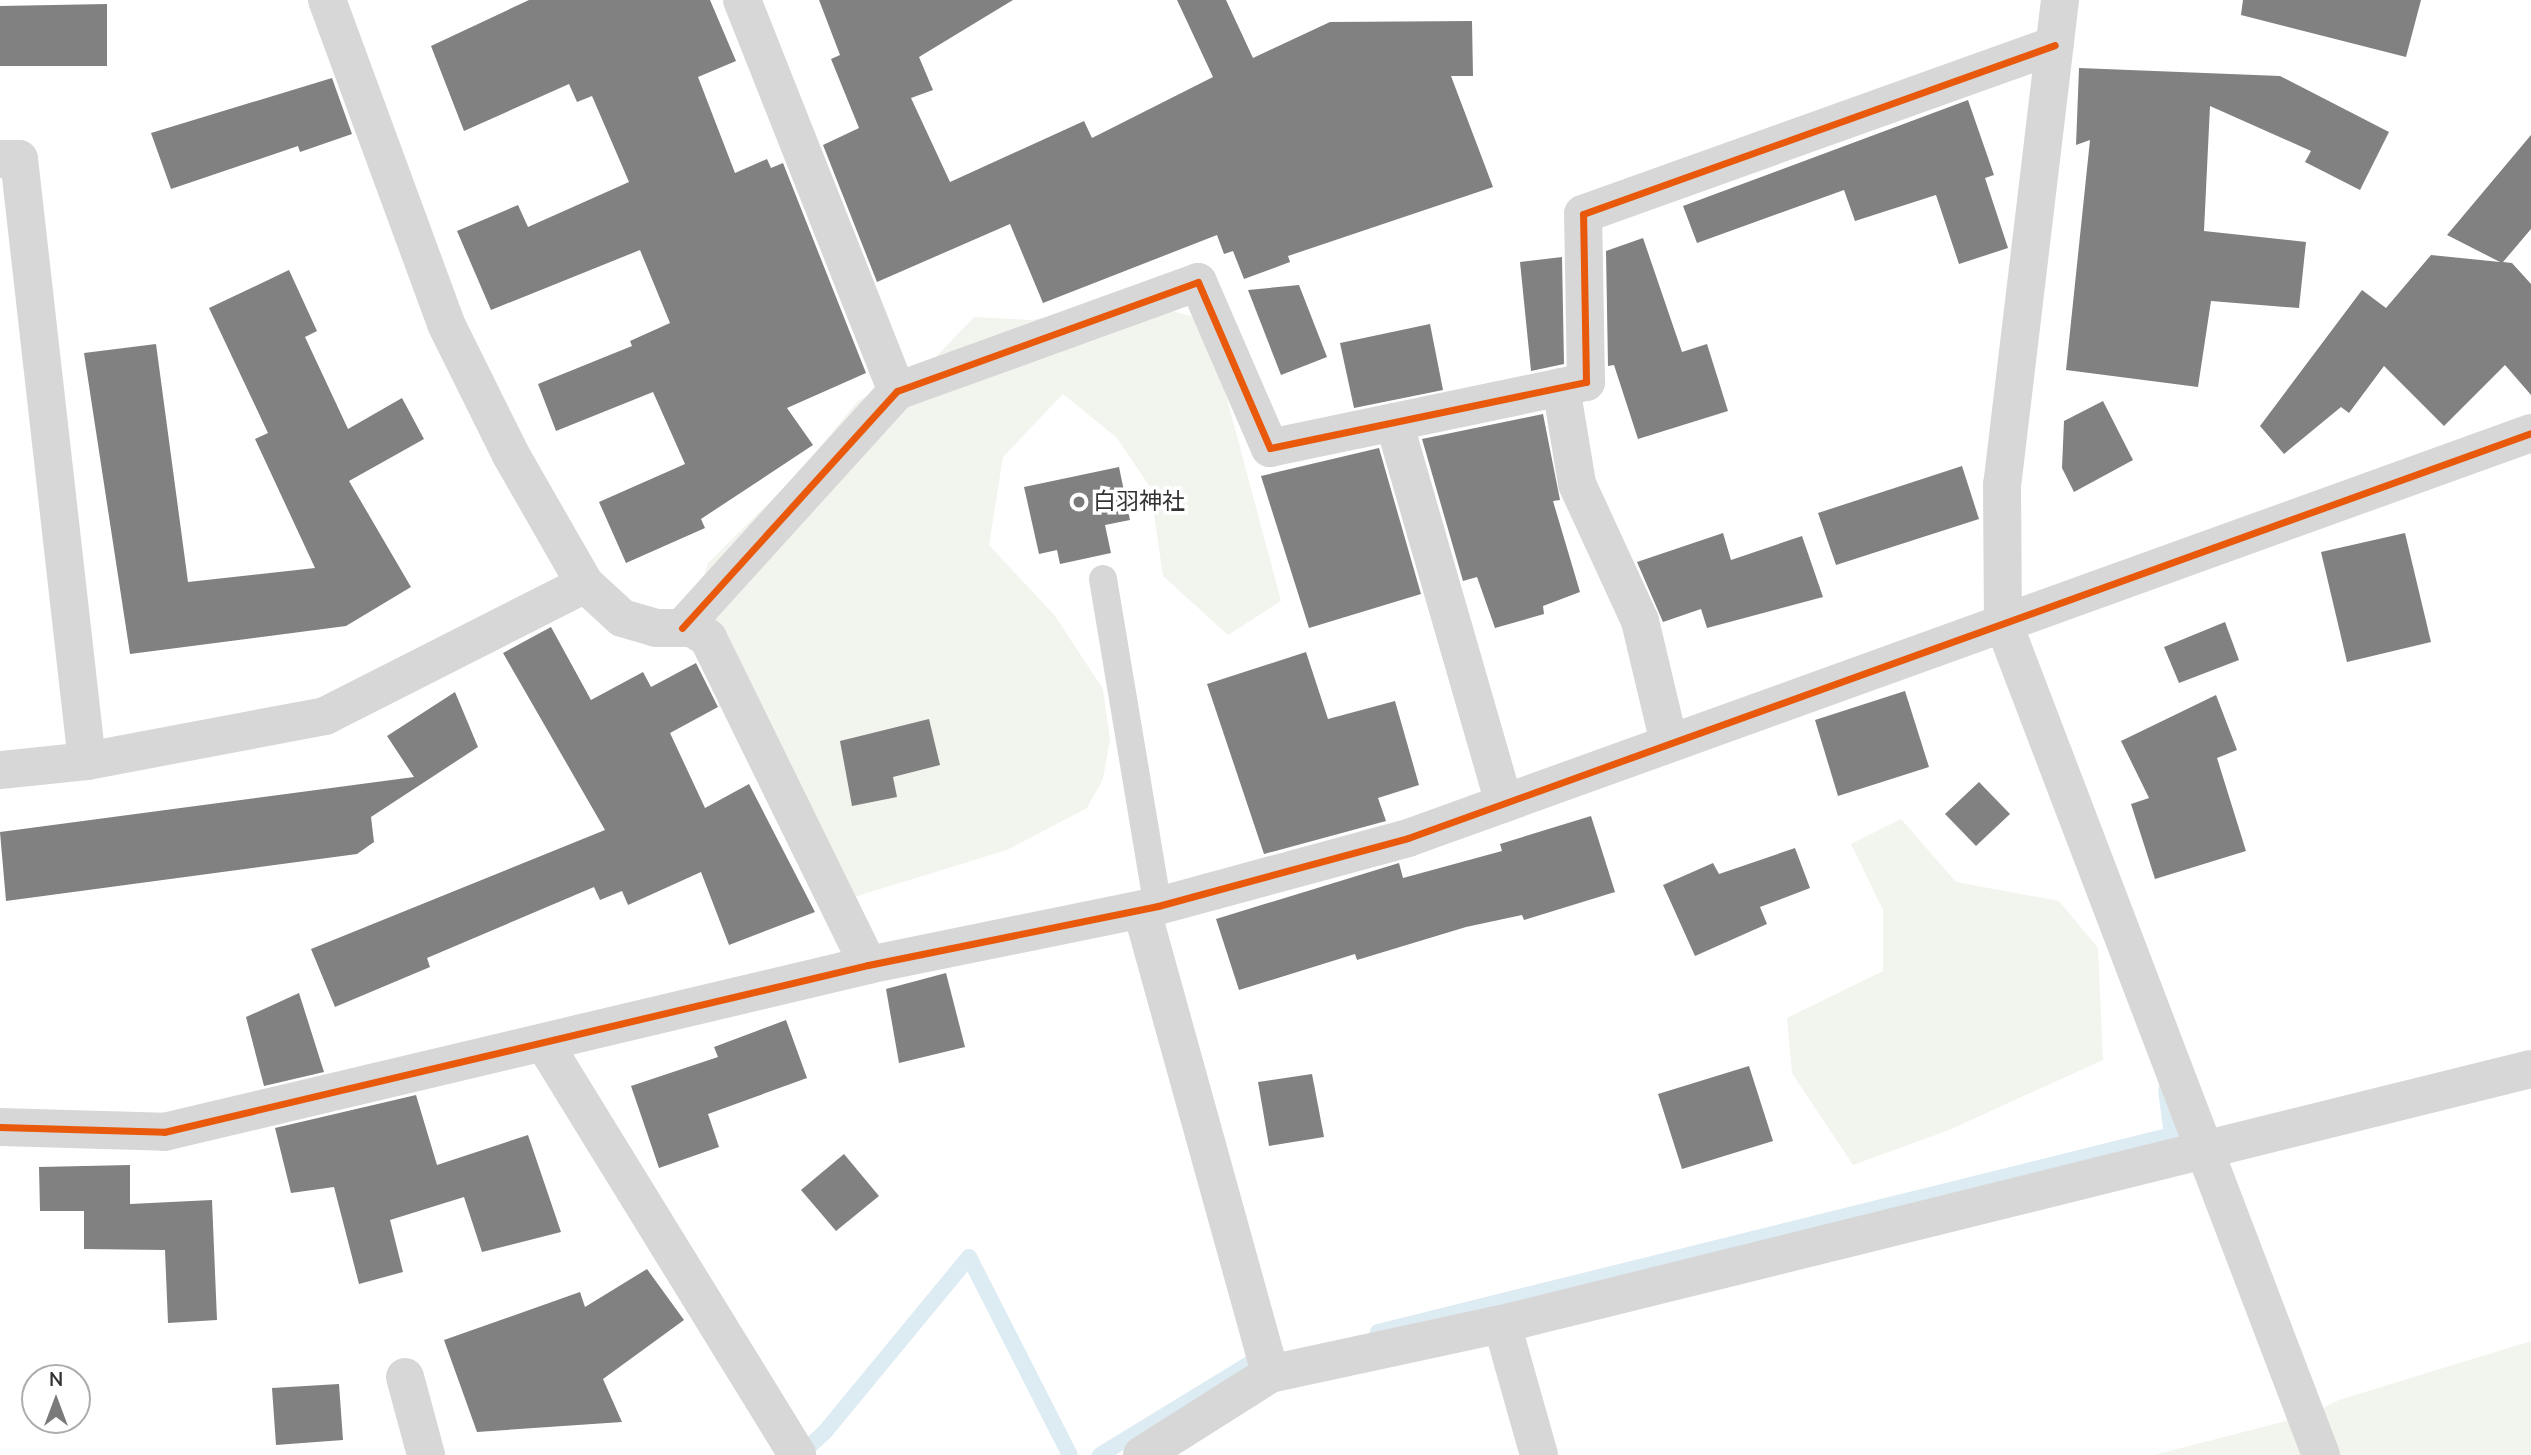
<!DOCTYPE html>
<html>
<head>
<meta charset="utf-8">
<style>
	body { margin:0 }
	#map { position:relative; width:2531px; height:1455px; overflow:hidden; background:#fff; font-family:"Nunito Sans","Noto Sans JP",sans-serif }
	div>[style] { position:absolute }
	.green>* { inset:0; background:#f1f5ed }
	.stream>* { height:16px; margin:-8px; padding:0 8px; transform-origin:8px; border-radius:8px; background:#ddebf3 }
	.building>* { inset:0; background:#818181 }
	.service>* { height:28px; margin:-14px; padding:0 14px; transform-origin:14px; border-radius:14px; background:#d7d7d7 }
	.minor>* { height:38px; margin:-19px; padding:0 19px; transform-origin:19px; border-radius:19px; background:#d7d7d7 }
	.cycleway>* { height:7px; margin:-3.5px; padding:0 3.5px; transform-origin:3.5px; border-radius:3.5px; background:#e8590c }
	.dots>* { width:19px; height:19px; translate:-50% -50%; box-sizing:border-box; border:4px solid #fff; border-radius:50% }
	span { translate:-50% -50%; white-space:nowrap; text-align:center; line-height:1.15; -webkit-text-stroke:7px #fff; paint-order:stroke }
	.poi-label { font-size:23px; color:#333 }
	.left { translate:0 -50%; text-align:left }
	.north { position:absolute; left:21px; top:1364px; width:70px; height:70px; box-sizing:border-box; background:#fff; border:2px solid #adadad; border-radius:50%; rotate:0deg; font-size:19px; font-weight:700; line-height:28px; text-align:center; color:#333 }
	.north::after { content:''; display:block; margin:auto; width:24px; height:32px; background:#7a7a7a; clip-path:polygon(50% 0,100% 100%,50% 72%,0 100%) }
</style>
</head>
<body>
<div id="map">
	<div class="green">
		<div style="clip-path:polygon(1139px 302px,1206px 320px,1281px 601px,1228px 635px,1163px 576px,1150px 487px,1117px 438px,1063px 394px,1003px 457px,989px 545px,1055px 616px,1103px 689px,1110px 739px,1103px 779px,1087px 808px,1007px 850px,854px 897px,695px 607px,708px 563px,796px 476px,858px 401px,932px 361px,974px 317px,1031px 320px)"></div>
		<div style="clip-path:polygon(1901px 819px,1956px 882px,2059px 901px,2098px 948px,2103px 1060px,1949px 1130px,1853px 1165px,1792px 1073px,1787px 1018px,1883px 971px,1883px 910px,1851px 844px)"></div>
		<div style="clip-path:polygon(2531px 1341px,2531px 1455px,2154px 1455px,2306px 1416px,2339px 1400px)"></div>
	</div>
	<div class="stream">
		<div style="left:1378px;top:1332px;width:818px;rotate:-13.93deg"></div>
		<div style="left:2172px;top:1135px;width:45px;rotate:-97.6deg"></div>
		<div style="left:800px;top:1455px;width:33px;rotate:-43deg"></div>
		<div style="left:824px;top:1433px;width:228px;rotate:-50.5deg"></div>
		<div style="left:969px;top:1257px;width:222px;rotate:63deg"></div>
		<div style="left:1100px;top:1455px;width:175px;rotate:-31.4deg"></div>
		<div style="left:1249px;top:1364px;width:20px;rotate:-15deg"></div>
	</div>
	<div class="building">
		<div style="clip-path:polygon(529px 0,710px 0,736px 61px,698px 77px,735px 173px,767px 159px,771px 168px,783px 163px,866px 373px,787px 408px,813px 445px,701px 519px,705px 528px,626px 563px,599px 502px,685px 464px,653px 392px,556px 431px,538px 384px,632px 346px,630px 341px,670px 323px,640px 250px,491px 310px,457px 231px,518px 205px,528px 227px,629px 182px,592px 96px,577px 102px,569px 84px,464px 131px,431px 46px)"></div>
		<div style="clip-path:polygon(819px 0,1013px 0,919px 57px,933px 90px,911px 98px,950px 182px,1084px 121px,1092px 138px,1213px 77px,1177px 0,1226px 0,1253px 58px,1330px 22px,1472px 21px,1473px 76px,1451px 76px,1493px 187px,1288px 256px,1290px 262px,1244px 279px,1233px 251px,1224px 254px,1217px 235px,1043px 303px,1010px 224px,877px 282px,823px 145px,859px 128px,831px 59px,840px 55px)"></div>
		<div style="clip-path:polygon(2243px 0,2421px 0,2406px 57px,2241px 15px)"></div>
		<div style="clip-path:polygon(107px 4px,107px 66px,0 66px,0 6px)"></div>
		<div style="clip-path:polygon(2079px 68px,2280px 76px,2389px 132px,2360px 190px,2305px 162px,2311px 151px,2210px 106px,2204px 231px,2306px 242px,2299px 308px,2211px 301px,2198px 387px,2066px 370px,2090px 140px,2076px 145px)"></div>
		<div style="clip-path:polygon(332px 78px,352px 134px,300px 152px,298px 146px,171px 189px,151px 133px)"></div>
		<div style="clip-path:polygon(1968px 100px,1994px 175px,1985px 178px,2008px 248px,1959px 264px,1936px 195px,1855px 221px,1844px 190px,1697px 243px,1683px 206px)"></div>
		<div style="clip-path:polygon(2531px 135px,2531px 229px,2503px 262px,2512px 263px,2531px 284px,2531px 395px,2505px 365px,2444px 426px,2384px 366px,2349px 413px,2341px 407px,2284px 454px,2260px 426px,2362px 290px,2386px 308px,2431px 255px,2500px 262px,2447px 235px)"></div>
		<div style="clip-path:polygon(1643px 238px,1682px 352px,1707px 344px,1728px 411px,1638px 439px,1614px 365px,1608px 366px,1606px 251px)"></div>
		<div style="clip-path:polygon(1562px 257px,1564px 364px,1531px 371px,1520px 262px)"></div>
		<div style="clip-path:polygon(289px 270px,317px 331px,305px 337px,348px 429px,402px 398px,424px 439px,349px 481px,411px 587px,346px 626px,130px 654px,84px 353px,156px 344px,188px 582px,315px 568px,255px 439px,268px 433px,209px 308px)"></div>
		<div style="clip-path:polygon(1299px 285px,1327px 357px,1281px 375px,1248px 290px)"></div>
		<div style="clip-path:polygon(1430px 324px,1443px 390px,1354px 408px,1340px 343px)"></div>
		<div style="clip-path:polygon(2103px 401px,2133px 460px,2074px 492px,2062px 468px,2064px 421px)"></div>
		<div style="clip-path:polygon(1543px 414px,1560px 500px,1553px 501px,1580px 592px,1543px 606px,1544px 614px,1495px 628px,1477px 577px,1463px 581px,1422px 439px)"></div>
		<div style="clip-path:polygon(1379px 448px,1421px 594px,1309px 628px,1261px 476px)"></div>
		<div style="clip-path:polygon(1962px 466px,1979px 519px,1836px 565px,1818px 513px)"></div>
		<div style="clip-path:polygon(1119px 467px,1130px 520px,1105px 525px,1111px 553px,1060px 564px,1057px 550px,1039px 554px,1024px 487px)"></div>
		<div style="clip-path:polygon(1723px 533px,1731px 560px,1802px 536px,1823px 597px,1707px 628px,1701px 609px,1663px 622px,1637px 562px)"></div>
		<div style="clip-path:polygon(2405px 533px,2431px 642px,2347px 662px,2321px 552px)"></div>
		<div style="clip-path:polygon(2225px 622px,2239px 660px,2179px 683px,2164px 647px)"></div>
		<div style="clip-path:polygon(551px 627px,591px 700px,643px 672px,651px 687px,696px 663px,718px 707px,670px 733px,705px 808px,749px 784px,815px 912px,729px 945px,701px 872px,628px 905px,622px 891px,600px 900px,594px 887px,427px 958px,430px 967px,335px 1007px,311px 949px,605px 830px,503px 653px)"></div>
		<div style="clip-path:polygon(1306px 652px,1328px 719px,1395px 701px,1419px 785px,1378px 798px,1386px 821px,1264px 854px,1207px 684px)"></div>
		<div style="clip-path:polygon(1905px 691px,1929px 767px,1838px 796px,1815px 720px)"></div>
		<div style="clip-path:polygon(455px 692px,478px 747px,371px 817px,374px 842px,357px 854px,6px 901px,0 832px,414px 777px,387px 736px)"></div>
		<div style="clip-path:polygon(2216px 695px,2237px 750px,2217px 758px,2246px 851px,2155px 879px,2131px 804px,2149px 798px,2121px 741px)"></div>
		<div style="clip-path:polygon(929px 719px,940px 765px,893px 777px,897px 797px,852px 806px,840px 741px)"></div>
		<div style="clip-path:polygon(1979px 782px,2010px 814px,1976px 846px,1945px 814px)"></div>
		<div style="clip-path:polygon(1591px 816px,1615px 892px,1524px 920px,1522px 915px,1466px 927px,1357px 960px,1355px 954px,1239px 990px,1216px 919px,1399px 863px,1403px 878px,1502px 851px,1500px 844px)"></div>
		<div style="clip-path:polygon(1795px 848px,1810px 888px,1760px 907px,1767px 924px,1695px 956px,1663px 885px,1713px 863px,1719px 874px)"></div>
		<div style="clip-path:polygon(946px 973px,965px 1047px,899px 1063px,886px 989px)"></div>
		<div style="clip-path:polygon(299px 993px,324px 1072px,264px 1086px,246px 1017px)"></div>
		<div style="clip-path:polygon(786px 1020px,807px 1078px,708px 1114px,719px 1147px,659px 1168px,631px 1086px,718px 1057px,714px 1047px)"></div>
		<div style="clip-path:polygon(1749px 1066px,1773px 1141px,1682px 1169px,1658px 1094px)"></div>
		<div style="clip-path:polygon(1312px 1074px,1324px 1137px,1269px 1146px,1258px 1082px)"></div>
		<div style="clip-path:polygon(416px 1095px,437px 1165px,528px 1135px,561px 1232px,482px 1252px,464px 1197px,390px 1220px,403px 1272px,359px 1284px,334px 1187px,291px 1193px,275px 1128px)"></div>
		<div style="clip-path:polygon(844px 1154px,879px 1196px,836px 1231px,801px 1190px)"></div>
		<div style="clip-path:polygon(130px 1165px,130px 1204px,212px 1200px,217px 1320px,168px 1323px,165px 1250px,84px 1249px,84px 1211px,40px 1211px,39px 1167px)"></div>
		<div style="clip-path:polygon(647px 1269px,684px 1320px,603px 1379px,622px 1422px,477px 1432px,444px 1340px,580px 1292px,585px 1307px)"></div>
		<div style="clip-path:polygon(339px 1384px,343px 1440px,276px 1445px,272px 1388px)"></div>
	</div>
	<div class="service">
		<div style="left:1103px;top:579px;width:332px;rotate:80.5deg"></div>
	</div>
	<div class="minor">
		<div style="left:327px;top:0;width:345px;rotate:69.8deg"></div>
		<div style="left:446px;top:324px;width:146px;rotate:63.6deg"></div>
		<div style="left:511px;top:455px;width:149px;rotate:60.2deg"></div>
		<div style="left:585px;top:584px;width:50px;rotate:42.6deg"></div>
		<div style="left:622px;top:618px;width:35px;rotate:16deg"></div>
		<div style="left:656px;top:628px;width:36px"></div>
		<div style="left:692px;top:628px;width:19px;rotate:32deg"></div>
		<div style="left:708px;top:638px;width:364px;rotate:63.9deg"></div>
		<div style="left:742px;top:0;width:421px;rotate:68.4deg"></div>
		<div style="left:2060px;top:0;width:487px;rotate:96.8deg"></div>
		<div style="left:2002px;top:484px;width:138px;rotate:89.6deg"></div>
		<div style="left:2003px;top:622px;width:892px;rotate:69.11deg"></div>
		<div style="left:0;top:159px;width:19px"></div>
		<div style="left:19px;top:159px;width:606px;rotate:83.56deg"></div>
		<div style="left:1561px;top:387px;width:98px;rotate:80.6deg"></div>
		<div style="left:1577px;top:484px;width:151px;rotate:65.3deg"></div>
		<div style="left:1640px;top:621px;width:125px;rotate:76.6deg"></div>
		<div style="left:1394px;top:422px;width:397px;rotate:73.9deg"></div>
		<div style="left:682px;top:628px;width:320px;rotate:-47.8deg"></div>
		<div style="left:897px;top:391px;width:320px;rotate:-19.9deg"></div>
		<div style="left:1198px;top:282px;width:181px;rotate:66.6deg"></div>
		<div style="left:1270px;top:448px;width:323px;rotate:-11.8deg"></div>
		<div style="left:1586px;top:382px;width:168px;rotate:-91deg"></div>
		<div style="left:1583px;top:214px;width:501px;rotate:-19.7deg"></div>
		<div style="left:0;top:770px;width:87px;rotate:-5.9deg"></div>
		<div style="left:87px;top:761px;width:242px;rotate:-10.7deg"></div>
		<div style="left:325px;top:716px;width:292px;rotate:-26.9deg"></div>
		<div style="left:1142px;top:911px;width:480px;rotate:74.5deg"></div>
		<div style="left:544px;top:1043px;width:483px;rotate:58.4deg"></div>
		<div style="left:0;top:1127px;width:164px;rotate:1.7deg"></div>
		<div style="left:164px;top:1132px;width:724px;rotate:-13.34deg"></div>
		<div style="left:868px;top:965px;width:296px;rotate:-11.5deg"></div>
		<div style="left:1158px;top:906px;width:259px;rotate:-15.2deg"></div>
		<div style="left:1408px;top:838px;width:1194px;rotate:-19.83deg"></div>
		<div style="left:1502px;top:1324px;width:136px;rotate:74.2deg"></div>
		<div style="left:405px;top:1377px;width:81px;rotate:74.9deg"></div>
		<div style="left:1142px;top:1455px;width:151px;rotate:-32.3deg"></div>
		<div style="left:1270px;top:1374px;width:237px;rotate:-12.2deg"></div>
		<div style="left:1502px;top:1324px;width:1060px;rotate:-13.92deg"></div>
	</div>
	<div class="cycleway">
		<div style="left:682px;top:628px;width:320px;rotate:-47.8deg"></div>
		<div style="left:897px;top:391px;width:320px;rotate:-19.9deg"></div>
		<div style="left:1198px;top:282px;width:181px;rotate:66.6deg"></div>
		<div style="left:1270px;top:448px;width:323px;rotate:-11.8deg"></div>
		<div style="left:1586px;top:382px;width:168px;rotate:-91deg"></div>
		<div style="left:1583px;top:214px;width:501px;rotate:-19.7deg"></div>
		<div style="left:0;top:1127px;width:164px;rotate:1.7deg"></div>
		<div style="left:164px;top:1132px;width:724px;rotate:-13.34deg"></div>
		<div style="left:868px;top:965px;width:296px;rotate:-11.5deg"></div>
		<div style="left:1158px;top:906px;width:259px;rotate:-15.2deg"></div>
		<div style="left:1408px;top:838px;width:1194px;rotate:-19.83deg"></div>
	</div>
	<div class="dots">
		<div style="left:1079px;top:502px;background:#7a7a7a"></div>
	</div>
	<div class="poi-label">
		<span class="left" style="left:1093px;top:502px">白羽神社</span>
	</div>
	<div class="north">N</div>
</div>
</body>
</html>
